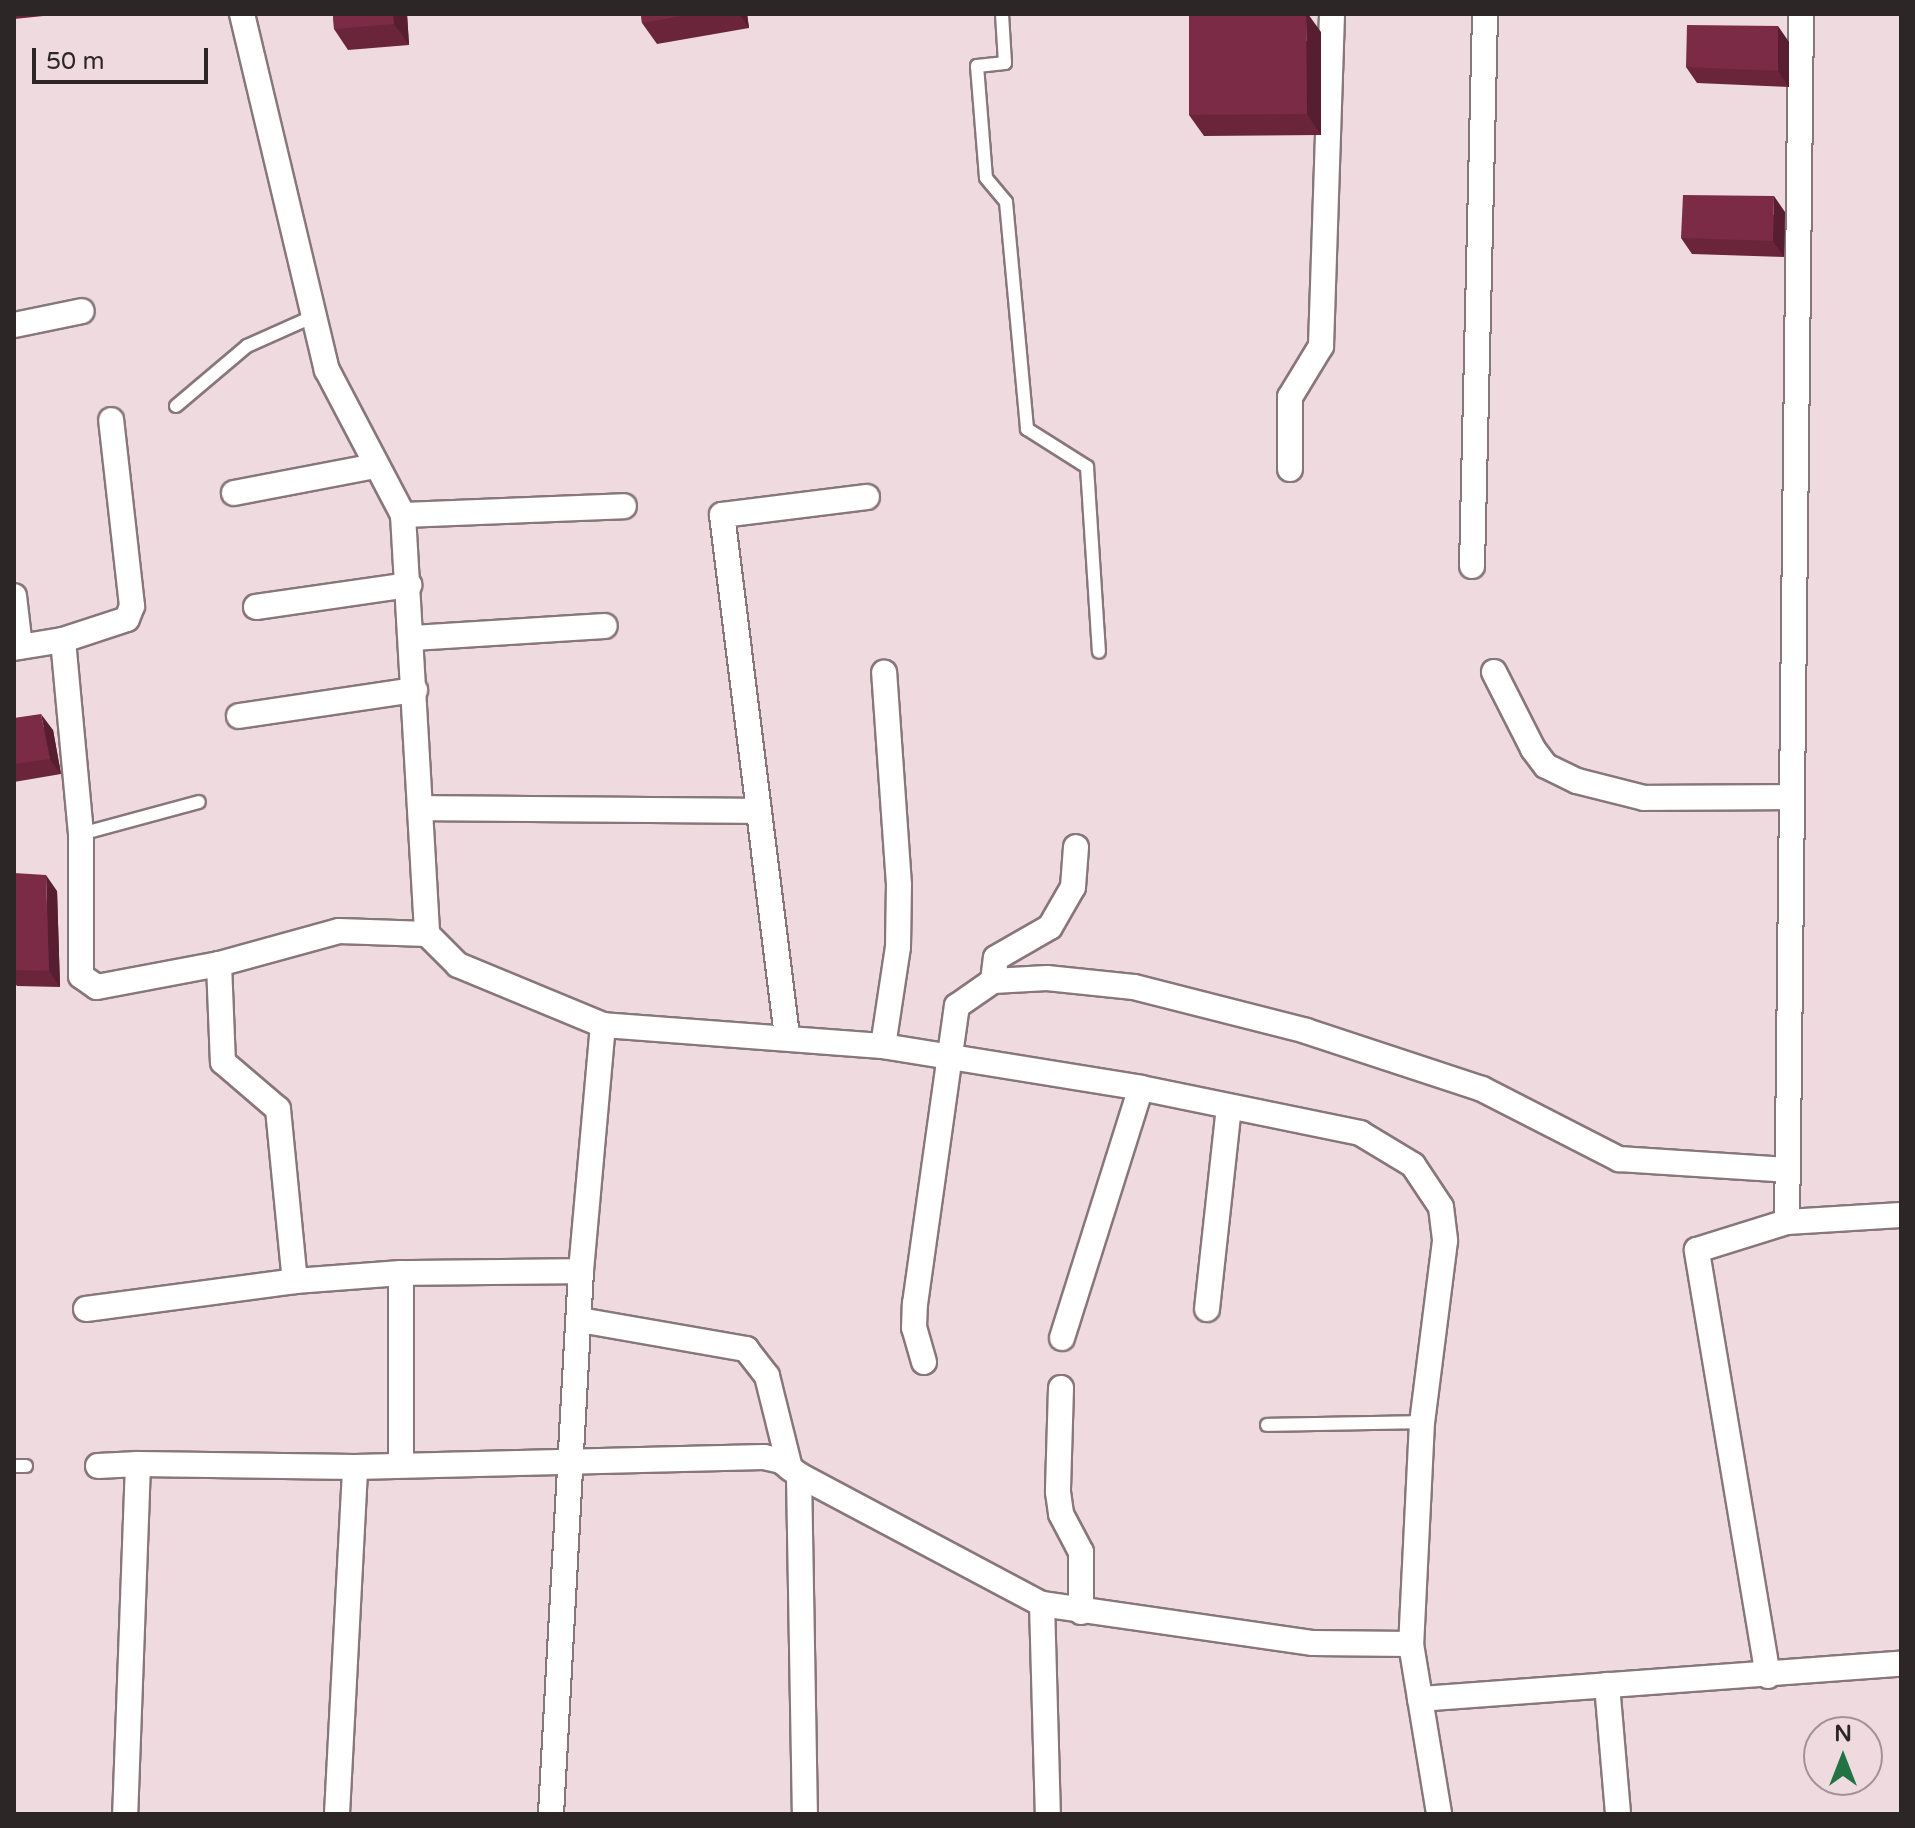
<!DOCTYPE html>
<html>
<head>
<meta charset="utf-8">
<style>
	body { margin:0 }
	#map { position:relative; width:1915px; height:1828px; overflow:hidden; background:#efdbdf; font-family:"Varela Round",sans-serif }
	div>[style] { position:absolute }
	.roads { filter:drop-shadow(2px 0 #88777a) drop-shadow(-2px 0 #88777a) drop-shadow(0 2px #88777a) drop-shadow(0 -2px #88777a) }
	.lane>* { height:12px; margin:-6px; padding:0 6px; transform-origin:6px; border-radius:6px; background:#fff }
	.street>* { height:24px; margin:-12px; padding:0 12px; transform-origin:12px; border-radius:12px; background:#fff }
	.wall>* { inset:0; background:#6a253b }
	.shaded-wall>* { inset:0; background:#561e30 }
	.building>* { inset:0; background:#7b2b45 }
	span { translate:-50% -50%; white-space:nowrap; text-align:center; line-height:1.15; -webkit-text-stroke:8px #efdbdf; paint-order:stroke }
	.frame { position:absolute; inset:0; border:16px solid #2d2627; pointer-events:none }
	.north { position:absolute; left:1803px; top:1716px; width:80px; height:80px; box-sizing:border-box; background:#efdbdf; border:2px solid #a19395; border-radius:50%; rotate:0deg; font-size:22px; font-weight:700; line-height:32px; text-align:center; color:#2d2627 }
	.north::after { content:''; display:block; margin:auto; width:28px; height:36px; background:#227343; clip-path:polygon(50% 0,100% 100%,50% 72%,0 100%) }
	.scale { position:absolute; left:32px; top:48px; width:176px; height:36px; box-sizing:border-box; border:4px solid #2d2627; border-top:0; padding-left:10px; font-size:24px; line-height:28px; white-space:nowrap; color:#2d2627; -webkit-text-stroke:6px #efdbdf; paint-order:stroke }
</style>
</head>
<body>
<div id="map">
	<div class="roads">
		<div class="lane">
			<div style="left:1002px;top:14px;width:49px;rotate:86.5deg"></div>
			<div style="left:1005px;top:63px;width:28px;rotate:174deg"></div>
			<div style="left:977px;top:66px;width:112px;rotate:85.4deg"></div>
			<div style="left:986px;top:178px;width:31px;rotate:50deg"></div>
			<div style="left:1006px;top:202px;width:228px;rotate:84.7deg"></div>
			<div style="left:1027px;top:429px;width:71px;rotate:32.3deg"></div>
			<div style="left:1087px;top:467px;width:185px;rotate:86.3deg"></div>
			<div style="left:176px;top:406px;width:93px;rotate:-40.2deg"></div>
			<div style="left:247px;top:346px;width:73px;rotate:-24.1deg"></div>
			<div style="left:81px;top:834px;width:122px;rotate:-15.2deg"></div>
			<div style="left:1267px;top:1425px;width:155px;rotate:-1.1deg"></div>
			<div style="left:14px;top:1466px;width:12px"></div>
		</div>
		<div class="street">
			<div style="left:242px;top:14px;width:366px;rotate:76.6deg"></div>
			<div style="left:327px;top:370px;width:164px;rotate:62.3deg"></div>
			<div style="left:403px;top:515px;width:420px;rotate:86.7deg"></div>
			<div style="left:1801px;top:14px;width:1208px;rotate:90.66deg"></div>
			<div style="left:1787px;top:1222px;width:114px;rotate:-3.5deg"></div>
			<div style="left:14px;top:325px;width:69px;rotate:-11.6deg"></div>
			<div style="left:1290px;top:469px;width:72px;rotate:-90deg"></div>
			<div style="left:1290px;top:397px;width:60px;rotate:-58.7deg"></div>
			<div style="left:1321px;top:346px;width:332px;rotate:-88.1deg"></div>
			<div style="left:234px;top:493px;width:145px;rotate:-10.8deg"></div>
			<div style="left:403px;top:515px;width:221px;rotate:-2.3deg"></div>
			<div style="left:1472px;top:566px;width:552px;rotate:-88.65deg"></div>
			<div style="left:14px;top:596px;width:51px;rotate:83.3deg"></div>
			<div style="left:256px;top:607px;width:155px;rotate:-8.2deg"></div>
			<div style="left:413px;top:638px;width:192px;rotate:-3.6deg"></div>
			<div style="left:63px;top:640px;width:67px;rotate:-18.2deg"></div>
			<div style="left:127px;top:619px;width:14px;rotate:-69deg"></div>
			<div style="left:132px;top:606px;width:187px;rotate:-96.4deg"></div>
			<div style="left:14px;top:648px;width:50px;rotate:-9.3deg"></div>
			<div style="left:63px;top:640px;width:195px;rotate:84.7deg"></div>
			<div style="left:81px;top:834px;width:142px;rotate:90deg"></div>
			<div style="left:81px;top:976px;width:19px;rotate:35deg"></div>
			<div style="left:97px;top:987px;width:124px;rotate:-10.7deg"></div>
			<div style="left:219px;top:964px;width:124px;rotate:-15.4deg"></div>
			<div style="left:339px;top:931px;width:88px;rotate:2deg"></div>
			<div style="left:427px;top:934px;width:44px;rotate:45deg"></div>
			<div style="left:458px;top:965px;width:157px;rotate:22.5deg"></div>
			<div style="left:603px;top:1025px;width:281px;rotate:4.3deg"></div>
			<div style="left:883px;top:1046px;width:261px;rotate:9.2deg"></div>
			<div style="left:1141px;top:1088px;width:224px;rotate:11.6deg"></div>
			<div style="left:1360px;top:1133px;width:62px;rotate:31.1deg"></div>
			<div style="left:1413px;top:1165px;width:50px;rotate:56.3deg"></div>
			<div style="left:1441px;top:1207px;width:34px;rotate:83deg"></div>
			<div style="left:1445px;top:1241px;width:182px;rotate:97.2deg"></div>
			<div style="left:1422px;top:1422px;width:222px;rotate:92.8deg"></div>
			<div style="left:1411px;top:1644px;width:172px;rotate:80.6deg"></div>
			<div style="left:1494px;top:672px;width:86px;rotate:63.1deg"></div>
			<div style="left:1533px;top:749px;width:21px;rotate:53deg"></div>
			<div style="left:1546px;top:766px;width:34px;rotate:26deg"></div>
			<div style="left:1577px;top:781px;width:69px;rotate:14.2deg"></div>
			<div style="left:1644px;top:798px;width:148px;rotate:-0.4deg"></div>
			<div style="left:239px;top:716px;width:178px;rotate:-8.4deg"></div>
			<div style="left:421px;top:808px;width:338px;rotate:0.5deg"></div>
			<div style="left:219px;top:964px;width:98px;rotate:87.7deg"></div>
			<div style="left:223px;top:1062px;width:72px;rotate:40.5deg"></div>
			<div style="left:278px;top:1109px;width:173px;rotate:84.4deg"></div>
			<div style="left:993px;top:981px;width:23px;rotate:-83deg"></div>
			<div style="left:996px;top:958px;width:62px;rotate:-29.9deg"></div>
			<div style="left:1050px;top:927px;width:46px;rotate:-60.1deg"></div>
			<div style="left:1073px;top:887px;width:40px;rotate:-85.7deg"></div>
			<div style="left:787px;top:1036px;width:525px;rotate:-97.11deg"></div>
			<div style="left:722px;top:515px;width:146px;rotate:-7.1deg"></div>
			<div style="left:883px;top:1046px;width:100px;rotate:-81.4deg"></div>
			<div style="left:898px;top:947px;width:62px;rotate:-89.1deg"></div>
			<div style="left:899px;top:885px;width:213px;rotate:-94deg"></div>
			<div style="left:401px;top:1273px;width:180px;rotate:-0.6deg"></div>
			<div style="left:86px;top:1309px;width:211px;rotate:-7.6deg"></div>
			<div style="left:295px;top:1281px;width:106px;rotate:-4.3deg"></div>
			<div style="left:401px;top:1273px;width:191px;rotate:90deg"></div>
			<div style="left:1207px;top:1309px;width:203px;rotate:-83.8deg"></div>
			<div style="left:580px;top:1320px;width:169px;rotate:9.9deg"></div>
			<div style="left:746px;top:1349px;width:34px;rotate:52deg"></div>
			<div style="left:767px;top:1376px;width:95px;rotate:76deg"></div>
			<div style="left:1062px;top:1338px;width:262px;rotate:-72.5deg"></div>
			<div style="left:924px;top:1362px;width:35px;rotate:-106deg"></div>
			<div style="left:914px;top:1328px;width:24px;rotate:-88deg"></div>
			<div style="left:915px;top:1304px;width:301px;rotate:-82deg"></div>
			<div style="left:957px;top:1006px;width:44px;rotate:-34.8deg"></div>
			<div style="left:993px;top:981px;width:54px;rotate:-3.2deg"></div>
			<div style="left:1047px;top:978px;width:87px;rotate:5.9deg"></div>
			<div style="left:1134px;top:987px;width:178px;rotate:14.3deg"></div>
			<div style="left:1306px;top:1031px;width:185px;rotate:18.2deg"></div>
			<div style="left:1482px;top:1089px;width:154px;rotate:27.1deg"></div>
			<div style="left:1619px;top:1159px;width:168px;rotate:3.7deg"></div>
			<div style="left:1061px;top:1388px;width:104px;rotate:91.7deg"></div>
			<div style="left:1058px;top:1492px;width:22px;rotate:82deg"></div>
			<div style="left:1061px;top:1514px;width:43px;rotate:62.2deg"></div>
			<div style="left:1081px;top:1552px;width:60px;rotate:90deg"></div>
			<div style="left:138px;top:1464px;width:217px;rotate:0.8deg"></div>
			<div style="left:355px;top:1467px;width:409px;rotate:-1.4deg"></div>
			<div style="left:764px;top:1457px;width:17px;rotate:13deg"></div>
			<div style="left:781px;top:1461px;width:23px;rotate:38deg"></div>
			<div style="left:799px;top:1475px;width:275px;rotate:28deg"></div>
			<div style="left:1042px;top:1604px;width:274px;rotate:8.2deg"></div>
			<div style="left:1313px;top:1643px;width:98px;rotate:0.6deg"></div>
			<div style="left:98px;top:1466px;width:40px;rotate:-2.9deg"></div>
			<div style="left:138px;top:1464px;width:350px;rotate:92.1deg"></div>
			<div style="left:799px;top:1475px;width:339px;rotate:89deg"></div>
			<div style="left:1042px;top:1604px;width:210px;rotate:88.4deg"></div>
			<div style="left:1768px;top:1676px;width:432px;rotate:-99.5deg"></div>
			<div style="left:1697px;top:1250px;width:94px;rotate:-17.3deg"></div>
			<div style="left:1607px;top:1685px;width:129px;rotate:85.1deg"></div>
			<div style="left:1420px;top:1699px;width:482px;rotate:-4.2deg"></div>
			<div style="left:337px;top:1814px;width:347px;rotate:-87deg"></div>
			<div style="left:551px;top:1814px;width:544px;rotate:-86.84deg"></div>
			<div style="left:581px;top:1271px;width:247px;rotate:-84.9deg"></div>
		</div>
	</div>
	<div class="wall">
		<div style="clip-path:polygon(14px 14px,53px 14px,53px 15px,14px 19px)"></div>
		<div style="clip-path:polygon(333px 14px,407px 14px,409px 45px,348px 50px,334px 29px)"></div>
		<div style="clip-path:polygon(641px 14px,747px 14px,749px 28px,657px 44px,642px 23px)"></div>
		<div style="clip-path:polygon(1321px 32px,1321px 135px,1204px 136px,1189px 115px)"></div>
		<div style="clip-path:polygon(1789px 42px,1789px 87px,1697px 83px,1686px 67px)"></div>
		<div style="clip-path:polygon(1785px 212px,1784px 257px,1692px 254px,1681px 238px)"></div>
		<div style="clip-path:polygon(14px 718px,53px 730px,61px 774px,14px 782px)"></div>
		<div style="clip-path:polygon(57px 891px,60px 987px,17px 986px,14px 982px,14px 970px)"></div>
	</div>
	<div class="shaded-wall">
		<div style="clip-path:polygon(393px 14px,407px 14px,409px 45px,394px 24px)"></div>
		<div style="clip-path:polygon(739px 14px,747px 14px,749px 28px)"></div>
		<div style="clip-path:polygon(1306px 14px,1308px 14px,1321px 32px,1321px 135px,1307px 114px)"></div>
		<div style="clip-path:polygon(1778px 26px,1789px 42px,1789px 87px,1778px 71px)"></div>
		<div style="clip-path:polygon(1774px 196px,1785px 212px,1784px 257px,1773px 241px)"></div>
		<div style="clip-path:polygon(41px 714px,53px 730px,61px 774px,50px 759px)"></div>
		<div style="clip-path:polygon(46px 875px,57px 891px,60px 987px,49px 971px)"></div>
	</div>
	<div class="building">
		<div style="clip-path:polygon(333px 14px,393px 14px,394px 24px,334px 29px)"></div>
		<div style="clip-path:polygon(641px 14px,694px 14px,642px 23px)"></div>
		<div style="clip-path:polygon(1189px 14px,1306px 14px,1307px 114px,1189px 115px)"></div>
		<div style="clip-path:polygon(1687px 25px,1778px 26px,1778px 71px,1686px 67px)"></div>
		<div style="clip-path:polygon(1683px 195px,1774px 196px,1773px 241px,1681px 238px)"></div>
		<div style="clip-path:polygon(41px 714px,50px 759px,14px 764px,14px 718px)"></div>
		<div style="clip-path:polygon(14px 873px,46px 875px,49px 971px,14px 970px)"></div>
	</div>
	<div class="frame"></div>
	<div class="north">N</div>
	<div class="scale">50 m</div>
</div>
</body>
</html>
